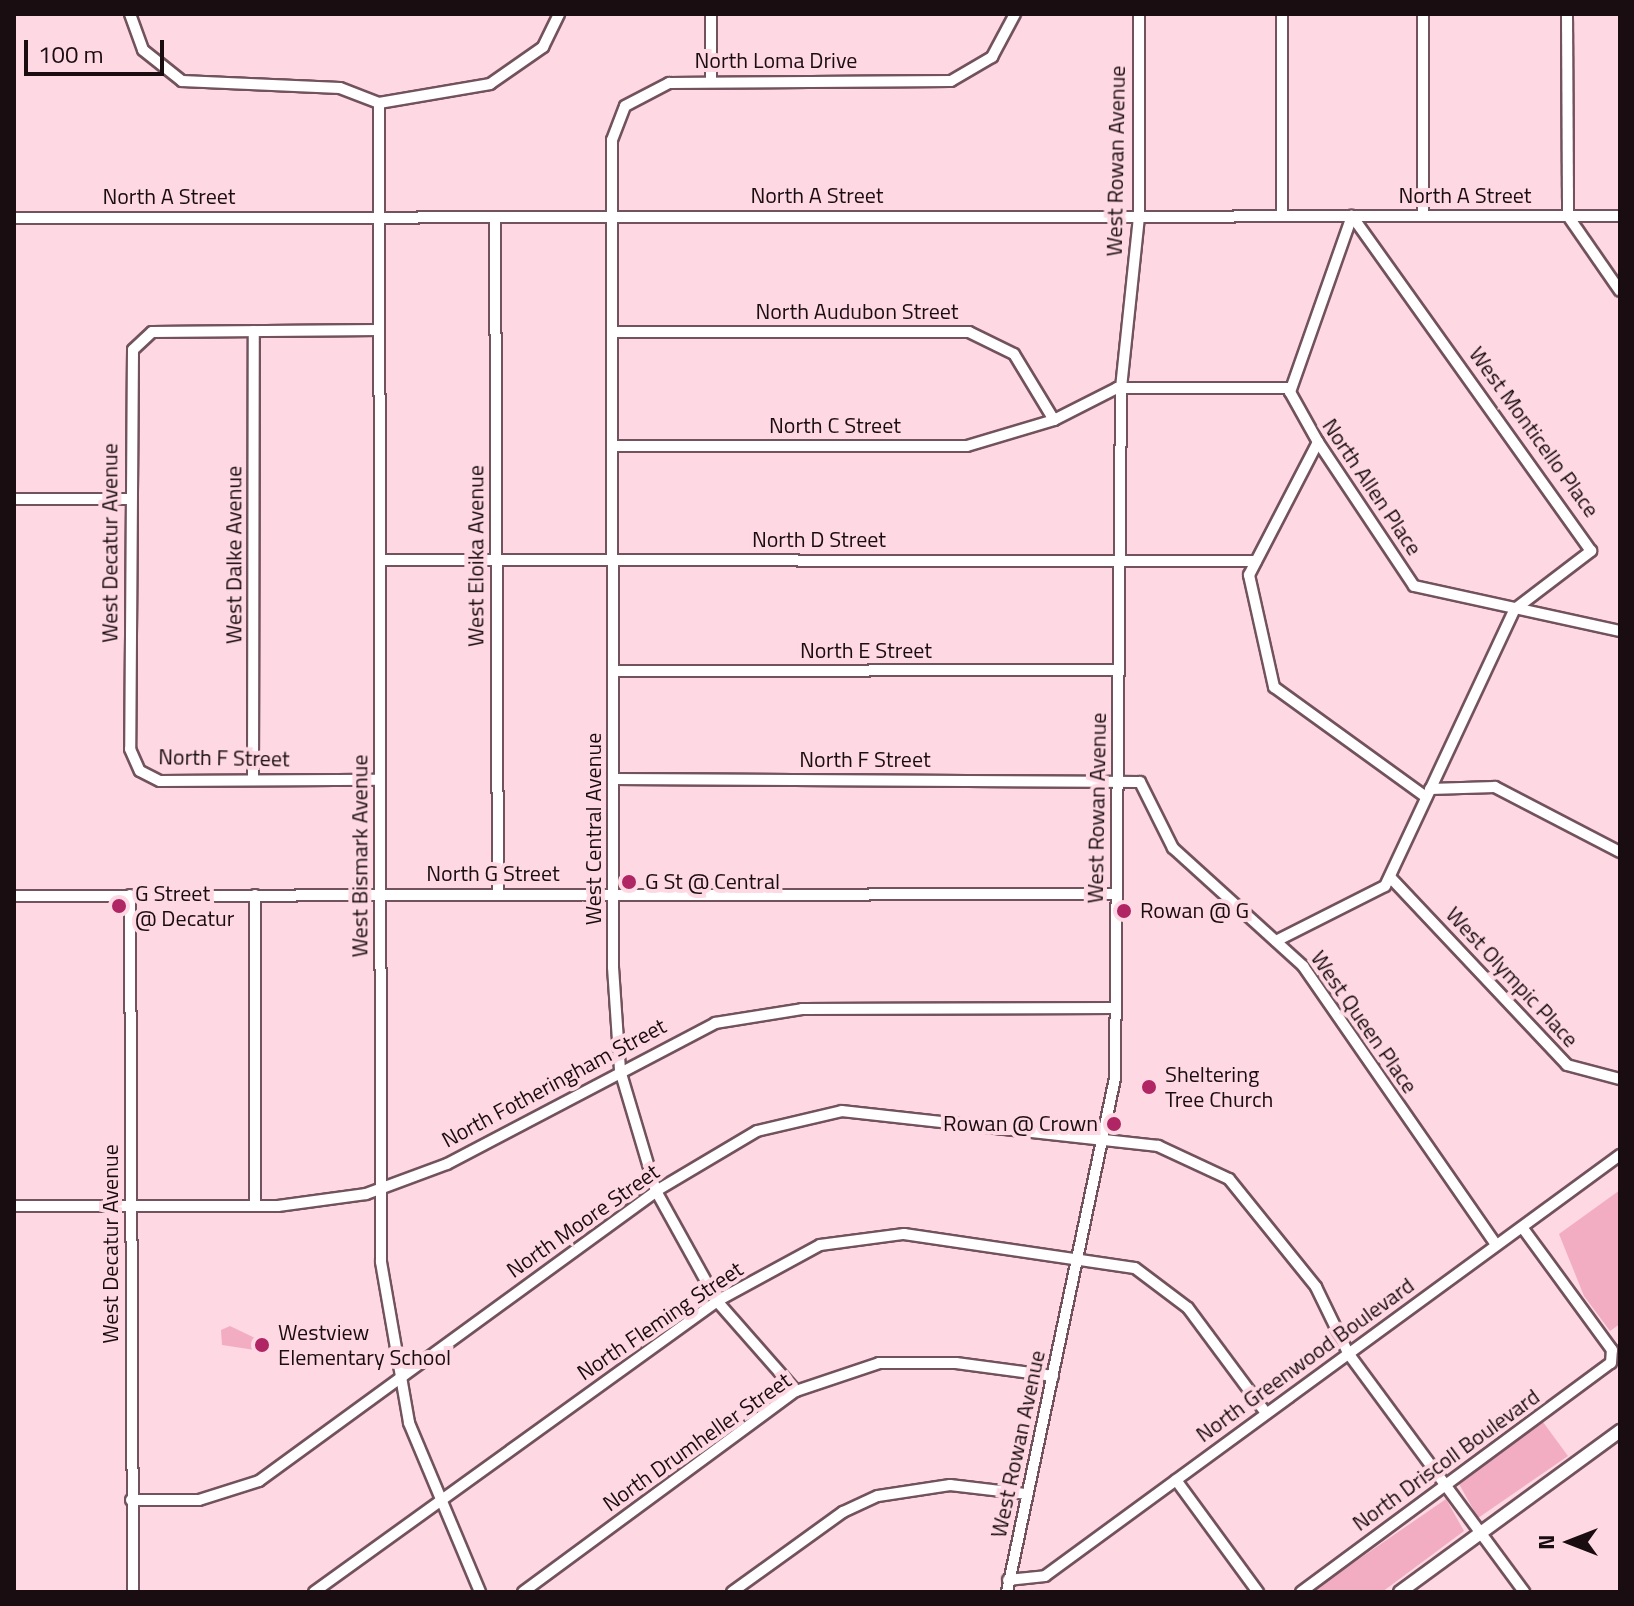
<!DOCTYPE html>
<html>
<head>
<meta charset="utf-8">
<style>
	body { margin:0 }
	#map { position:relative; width:1634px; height:1606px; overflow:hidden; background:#fed8e3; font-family:"Titillium Web",sans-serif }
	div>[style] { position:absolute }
	.green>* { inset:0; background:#f3adc3 }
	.roads { filter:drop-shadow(2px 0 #72525c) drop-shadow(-2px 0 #72525c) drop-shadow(0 2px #72525c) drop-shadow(0 -2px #72525c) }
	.minor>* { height:10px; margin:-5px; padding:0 5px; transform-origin:5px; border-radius:5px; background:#fff }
	.major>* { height:12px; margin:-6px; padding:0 6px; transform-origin:6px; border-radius:6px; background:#fff }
	.dots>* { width:22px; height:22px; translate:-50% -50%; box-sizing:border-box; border:4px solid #fed8e3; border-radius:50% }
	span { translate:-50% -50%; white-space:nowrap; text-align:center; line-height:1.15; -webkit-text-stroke:8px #fed8e3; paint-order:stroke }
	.street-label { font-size:22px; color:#1a0d11 }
	.poi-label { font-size:22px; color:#1a0d11 }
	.left { translate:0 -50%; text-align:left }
	.right { translate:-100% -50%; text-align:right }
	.frame { position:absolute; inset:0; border:16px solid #1a0d11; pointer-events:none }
	.north { position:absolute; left:1530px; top:1502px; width:80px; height:80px; -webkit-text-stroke:6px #fed8e3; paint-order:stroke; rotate:270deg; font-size:22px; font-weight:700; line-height:32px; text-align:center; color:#1a0d11 }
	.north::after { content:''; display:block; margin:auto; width:28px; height:36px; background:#1a0d11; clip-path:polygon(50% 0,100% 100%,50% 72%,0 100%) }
	.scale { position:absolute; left:24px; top:40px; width:140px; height:36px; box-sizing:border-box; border:4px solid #1a0d11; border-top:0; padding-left:10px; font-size:24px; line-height:28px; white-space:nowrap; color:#1a0d11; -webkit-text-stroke:6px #fed8e3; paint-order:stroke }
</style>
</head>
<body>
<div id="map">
	<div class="green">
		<div style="clip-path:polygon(1620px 1190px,1620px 1324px,1610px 1331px,1584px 1296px,1559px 1234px)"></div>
		<div style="clip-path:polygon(230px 1326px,255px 1338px,255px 1350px,222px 1345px,221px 1330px)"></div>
		<div style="clip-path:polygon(1543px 1422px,1568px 1456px,1478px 1518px,1459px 1484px)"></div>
		<div style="clip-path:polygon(1446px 1499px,1464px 1531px,1382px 1592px,1311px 1592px)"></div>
	</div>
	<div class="roads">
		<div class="minor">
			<div style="left:130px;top:14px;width:38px;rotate:70deg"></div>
			<div style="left:143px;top:50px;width:50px;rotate:38.5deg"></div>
			<div style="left:182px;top:81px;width:158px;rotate:2.5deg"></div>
			<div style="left:340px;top:88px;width:42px;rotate:21deg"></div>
			<div style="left:379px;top:103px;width:113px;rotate:-9.7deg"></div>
			<div style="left:490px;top:84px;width:65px;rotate:-34.9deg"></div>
			<div style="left:543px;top:47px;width:37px;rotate:-64deg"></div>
			<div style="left:711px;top:14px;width:66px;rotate:90deg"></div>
			<div style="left:1282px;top:14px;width:202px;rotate:90deg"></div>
			<div style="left:1423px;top:14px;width:202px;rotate:90deg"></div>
			<div style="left:1567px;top:14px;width:202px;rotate:89.7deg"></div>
			<div style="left:1568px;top:216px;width:91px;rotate:55.3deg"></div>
			<div style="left:379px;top:103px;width:1159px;rotate:89.9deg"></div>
			<div style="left:381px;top:1262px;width:163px;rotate:80.1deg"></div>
			<div style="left:409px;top:1423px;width:183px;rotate:67.2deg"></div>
			<div style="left:1352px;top:216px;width:187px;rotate:109.4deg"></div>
			<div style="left:1290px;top:392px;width:57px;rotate:60.8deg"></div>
			<div style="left:1318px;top:442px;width:173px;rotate:56.3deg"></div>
			<div style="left:1414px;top:586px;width:211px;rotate:12.3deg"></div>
			<div style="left:495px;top:217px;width:677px;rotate:89.75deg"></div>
			<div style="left:14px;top:218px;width:1606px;rotate:-0.07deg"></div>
			<div style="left:378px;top:330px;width:226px;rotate:179.5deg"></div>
			<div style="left:152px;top:332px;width:26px;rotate:137deg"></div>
			<div style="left:133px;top:350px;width:399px;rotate:90.4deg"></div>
			<div style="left:130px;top:749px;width:24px;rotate:66deg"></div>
			<div style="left:140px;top:771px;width:22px;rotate:27deg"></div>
			<div style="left:160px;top:781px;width:220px;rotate:-0.3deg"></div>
			<div style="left:613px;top:332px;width:356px"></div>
			<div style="left:969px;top:332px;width:50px;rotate:26.1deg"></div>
			<div style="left:1014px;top:354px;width:77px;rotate:58.8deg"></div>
			<div style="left:1054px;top:420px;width:71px;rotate:-26.9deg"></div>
			<div style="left:1117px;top:388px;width:173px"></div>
			<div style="left:1318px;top:442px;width:150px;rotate:117.4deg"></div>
			<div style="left:1249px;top:575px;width:115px;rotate:77.4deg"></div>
			<div style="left:1274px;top:687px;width:188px;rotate:35.9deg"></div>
			<div style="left:612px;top:446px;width:355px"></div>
			<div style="left:967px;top:446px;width:91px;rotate:-16.6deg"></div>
			<div style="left:14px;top:499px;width:116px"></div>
			<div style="left:381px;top:560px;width:875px;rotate:0.07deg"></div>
			<div style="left:614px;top:671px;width:505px;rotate:-0.11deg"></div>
			<div style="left:253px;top:779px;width:448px;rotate:-89.9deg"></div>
			<div style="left:613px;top:779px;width:527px;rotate:0.33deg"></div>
			<div style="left:1140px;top:782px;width:74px;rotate:63.4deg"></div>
			<div style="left:1173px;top:848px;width:176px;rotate:42.2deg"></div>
			<div style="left:1303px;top:966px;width:339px;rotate:55.3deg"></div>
			<div style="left:1430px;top:789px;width:65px;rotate:-1.8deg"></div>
			<div style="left:1495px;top:787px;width:141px;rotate:27.5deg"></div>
			<div style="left:1390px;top:877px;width:258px;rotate:46.7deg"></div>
			<div style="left:1567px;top:1065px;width:55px;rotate:14.8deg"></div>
			<div style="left:130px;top:895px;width:697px;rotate:89.75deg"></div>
			<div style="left:255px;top:895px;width:311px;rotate:90deg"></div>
			<div style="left:14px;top:896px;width:1102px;rotate:-0.1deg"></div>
			<div style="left:1276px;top:941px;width:122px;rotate:-26.8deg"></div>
			<div style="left:1385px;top:886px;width:306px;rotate:-64.9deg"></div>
			<div style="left:1515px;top:609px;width:96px;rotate:-37.3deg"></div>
			<div style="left:1591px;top:551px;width:412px;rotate:-125.5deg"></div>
			<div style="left:14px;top:1206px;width:264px"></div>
			<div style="left:278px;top:1206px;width:89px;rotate:-7.8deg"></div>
			<div style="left:366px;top:1194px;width:86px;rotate:-20.3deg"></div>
			<div style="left:447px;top:1164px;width:303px;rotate:-27.7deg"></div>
			<div style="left:715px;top:1023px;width:88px;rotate:-9.1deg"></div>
			<div style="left:802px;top:1009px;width:313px;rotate:-0.2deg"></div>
			<div style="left:796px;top:1391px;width:120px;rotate:-131.3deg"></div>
			<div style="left:717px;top:1301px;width:126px;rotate:-119deg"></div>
			<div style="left:656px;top:1191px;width:126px;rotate:-106.6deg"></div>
			<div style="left:620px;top:1070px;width:103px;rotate:-93.9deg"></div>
			<div style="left:613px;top:967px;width:827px;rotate:-90.07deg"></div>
			<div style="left:612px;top:140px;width:36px;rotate:-69deg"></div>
			<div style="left:625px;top:106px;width:50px;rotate:-27.6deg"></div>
			<div style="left:669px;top:83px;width:282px;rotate:-0.4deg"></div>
			<div style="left:951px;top:81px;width:48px;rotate:-30.3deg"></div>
			<div style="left:992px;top:57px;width:49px;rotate:-61.9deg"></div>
			<div style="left:1176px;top:1480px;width:139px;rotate:53.8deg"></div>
			<div style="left:131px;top:1500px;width:68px"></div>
			<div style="left:199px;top:1500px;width:63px;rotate:-17.6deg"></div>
			<div style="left:259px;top:1481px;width:492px;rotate:-36.1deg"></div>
			<div style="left:656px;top:1191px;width:117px;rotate:-30.7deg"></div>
			<div style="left:757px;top:1131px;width:87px;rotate:-13.2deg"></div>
			<div style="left:842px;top:1111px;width:318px;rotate:6.3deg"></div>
			<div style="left:1158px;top:1146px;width:78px;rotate:24.9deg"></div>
			<div style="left:1229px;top:1179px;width:139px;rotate:51.1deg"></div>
			<div style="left:1316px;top:1287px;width:73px;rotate:64.1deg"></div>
			<div style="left:1348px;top:1353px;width:297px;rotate:53.6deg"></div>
			<div style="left:1008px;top:1580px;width:37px;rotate:-6deg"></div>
			<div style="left:1045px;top:1576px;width:713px;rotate:-36.21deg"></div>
			<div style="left:314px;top:1592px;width:497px;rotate:-35.8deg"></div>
			<div style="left:717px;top:1301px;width:117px;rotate:-28.5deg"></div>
			<div style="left:820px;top:1245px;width:85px;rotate:-7.5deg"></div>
			<div style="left:904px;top:1234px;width:233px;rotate:8.4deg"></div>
			<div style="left:1135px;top:1268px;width:66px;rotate:37deg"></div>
			<div style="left:1188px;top:1308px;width:131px;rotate:53.4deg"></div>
			<div style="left:523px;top:1592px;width:339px;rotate:-36.4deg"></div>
			<div style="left:796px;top:1391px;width:88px;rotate:-18.6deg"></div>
			<div style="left:879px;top:1363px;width:77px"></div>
			<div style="left:956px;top:1363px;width:98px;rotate:7.6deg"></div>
			<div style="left:732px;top:1592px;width:137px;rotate:-35.8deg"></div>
			<div style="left:843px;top:1512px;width:38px;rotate:-25deg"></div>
			<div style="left:878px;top:1496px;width:73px;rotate:-8.7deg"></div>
			<div style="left:950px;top:1485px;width:78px;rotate:6.7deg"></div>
			<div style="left:1007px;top:1592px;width:525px;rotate:-78.13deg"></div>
			<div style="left:1115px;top:1078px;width:690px;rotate:-89.5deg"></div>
			<div style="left:1121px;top:388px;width:173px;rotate:-84deg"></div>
			<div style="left:1139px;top:216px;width:202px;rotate:-90deg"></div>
			<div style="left:1301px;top:1592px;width:385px;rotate:-36.5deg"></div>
			<div style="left:1611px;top:1363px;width:13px;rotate:-86deg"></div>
			<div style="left:1612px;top:1350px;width:152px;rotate:-126.2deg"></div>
		</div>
		<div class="major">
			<div style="left:1400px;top:1592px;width:273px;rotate:-36.2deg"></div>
		</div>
	</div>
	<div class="dots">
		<div style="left:629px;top:882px;background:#b02564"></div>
		<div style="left:119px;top:906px;background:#b02564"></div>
		<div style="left:1124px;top:911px;background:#b02564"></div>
		<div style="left:1149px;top:1087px;background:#b02564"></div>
		<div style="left:1114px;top:1124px;background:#b02564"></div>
		<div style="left:262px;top:1345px;background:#b02564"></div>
	</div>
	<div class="street-label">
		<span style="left:776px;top:61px">North Loma Drive</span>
		<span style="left:1116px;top:161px;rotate:-89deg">West Rowan Avenue</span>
		<span style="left:817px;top:196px">North A Street</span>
		<span style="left:1465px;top:196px">North A Street</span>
		<span style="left:169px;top:197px">North A Street</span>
		<span style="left:857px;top:312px">North Audubon Street</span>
		<span style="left:835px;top:426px">North C Street</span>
		<span style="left:1534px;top:432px;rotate:54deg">West Monticello Place</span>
		<span style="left:1372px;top:487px;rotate:56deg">North Allen Place</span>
		<span style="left:819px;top:540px">North D Street</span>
		<span style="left:110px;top:543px;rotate:-90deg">West Decatur Avenue</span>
		<span style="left:234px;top:555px;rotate:-90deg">West Dalke Avenue</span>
		<span style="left:476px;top:556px;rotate:-90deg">West Eloika Avenue</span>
		<span style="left:866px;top:651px">North E Street</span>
		<span style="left:224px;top:758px;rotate:1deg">North F Street</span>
		<span style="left:865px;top:760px">North F Street</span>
		<span style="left:1097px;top:808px;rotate:-89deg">West Rowan Avenue</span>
		<span style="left:594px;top:829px;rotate:-90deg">West Central Avenue</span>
		<span style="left:360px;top:856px;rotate:-90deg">West Bismark Avenue</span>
		<span style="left:493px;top:874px">North G Street</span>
		<span style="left:1512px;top:977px;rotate:47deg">West Olympic Place</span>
		<span style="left:1364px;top:1022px;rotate:55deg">West Queen Place</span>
		<span style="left:554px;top:1083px;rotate:-28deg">North Fotheringham Street</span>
		<span style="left:583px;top:1221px;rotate:-35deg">North Moore Street</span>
		<span style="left:111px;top:1244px;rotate:-90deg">West Decatur Avenue</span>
		<span style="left:660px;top:1321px;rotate:-34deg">North Fleming Street</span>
		<span style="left:1305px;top:1360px;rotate:-36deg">North Greenwood Boulevard</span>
		<span style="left:697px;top:1442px;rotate:-35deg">North Drumheller Street</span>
		<span style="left:1018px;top:1444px;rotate:-78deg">West Rowan Avenue</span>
		<span style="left:1446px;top:1460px;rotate:-36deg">North Driscoll Boulevard</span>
	</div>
	<div class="poi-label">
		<span class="left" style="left:645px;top:882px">G St @ Central</span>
		<span class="left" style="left:135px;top:906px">G Street<br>@ Decatur</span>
		<span class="left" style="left:1140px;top:911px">Rowan @ G</span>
		<span class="left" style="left:1165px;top:1087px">Sheltering<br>Tree Church</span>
		<span class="right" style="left:1098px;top:1124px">Rowan @ Crown</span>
		<span class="left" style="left:278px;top:1345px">Westview<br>Elementary School</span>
	</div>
	<div class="frame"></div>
	<div class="north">N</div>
	<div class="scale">100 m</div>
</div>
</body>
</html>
